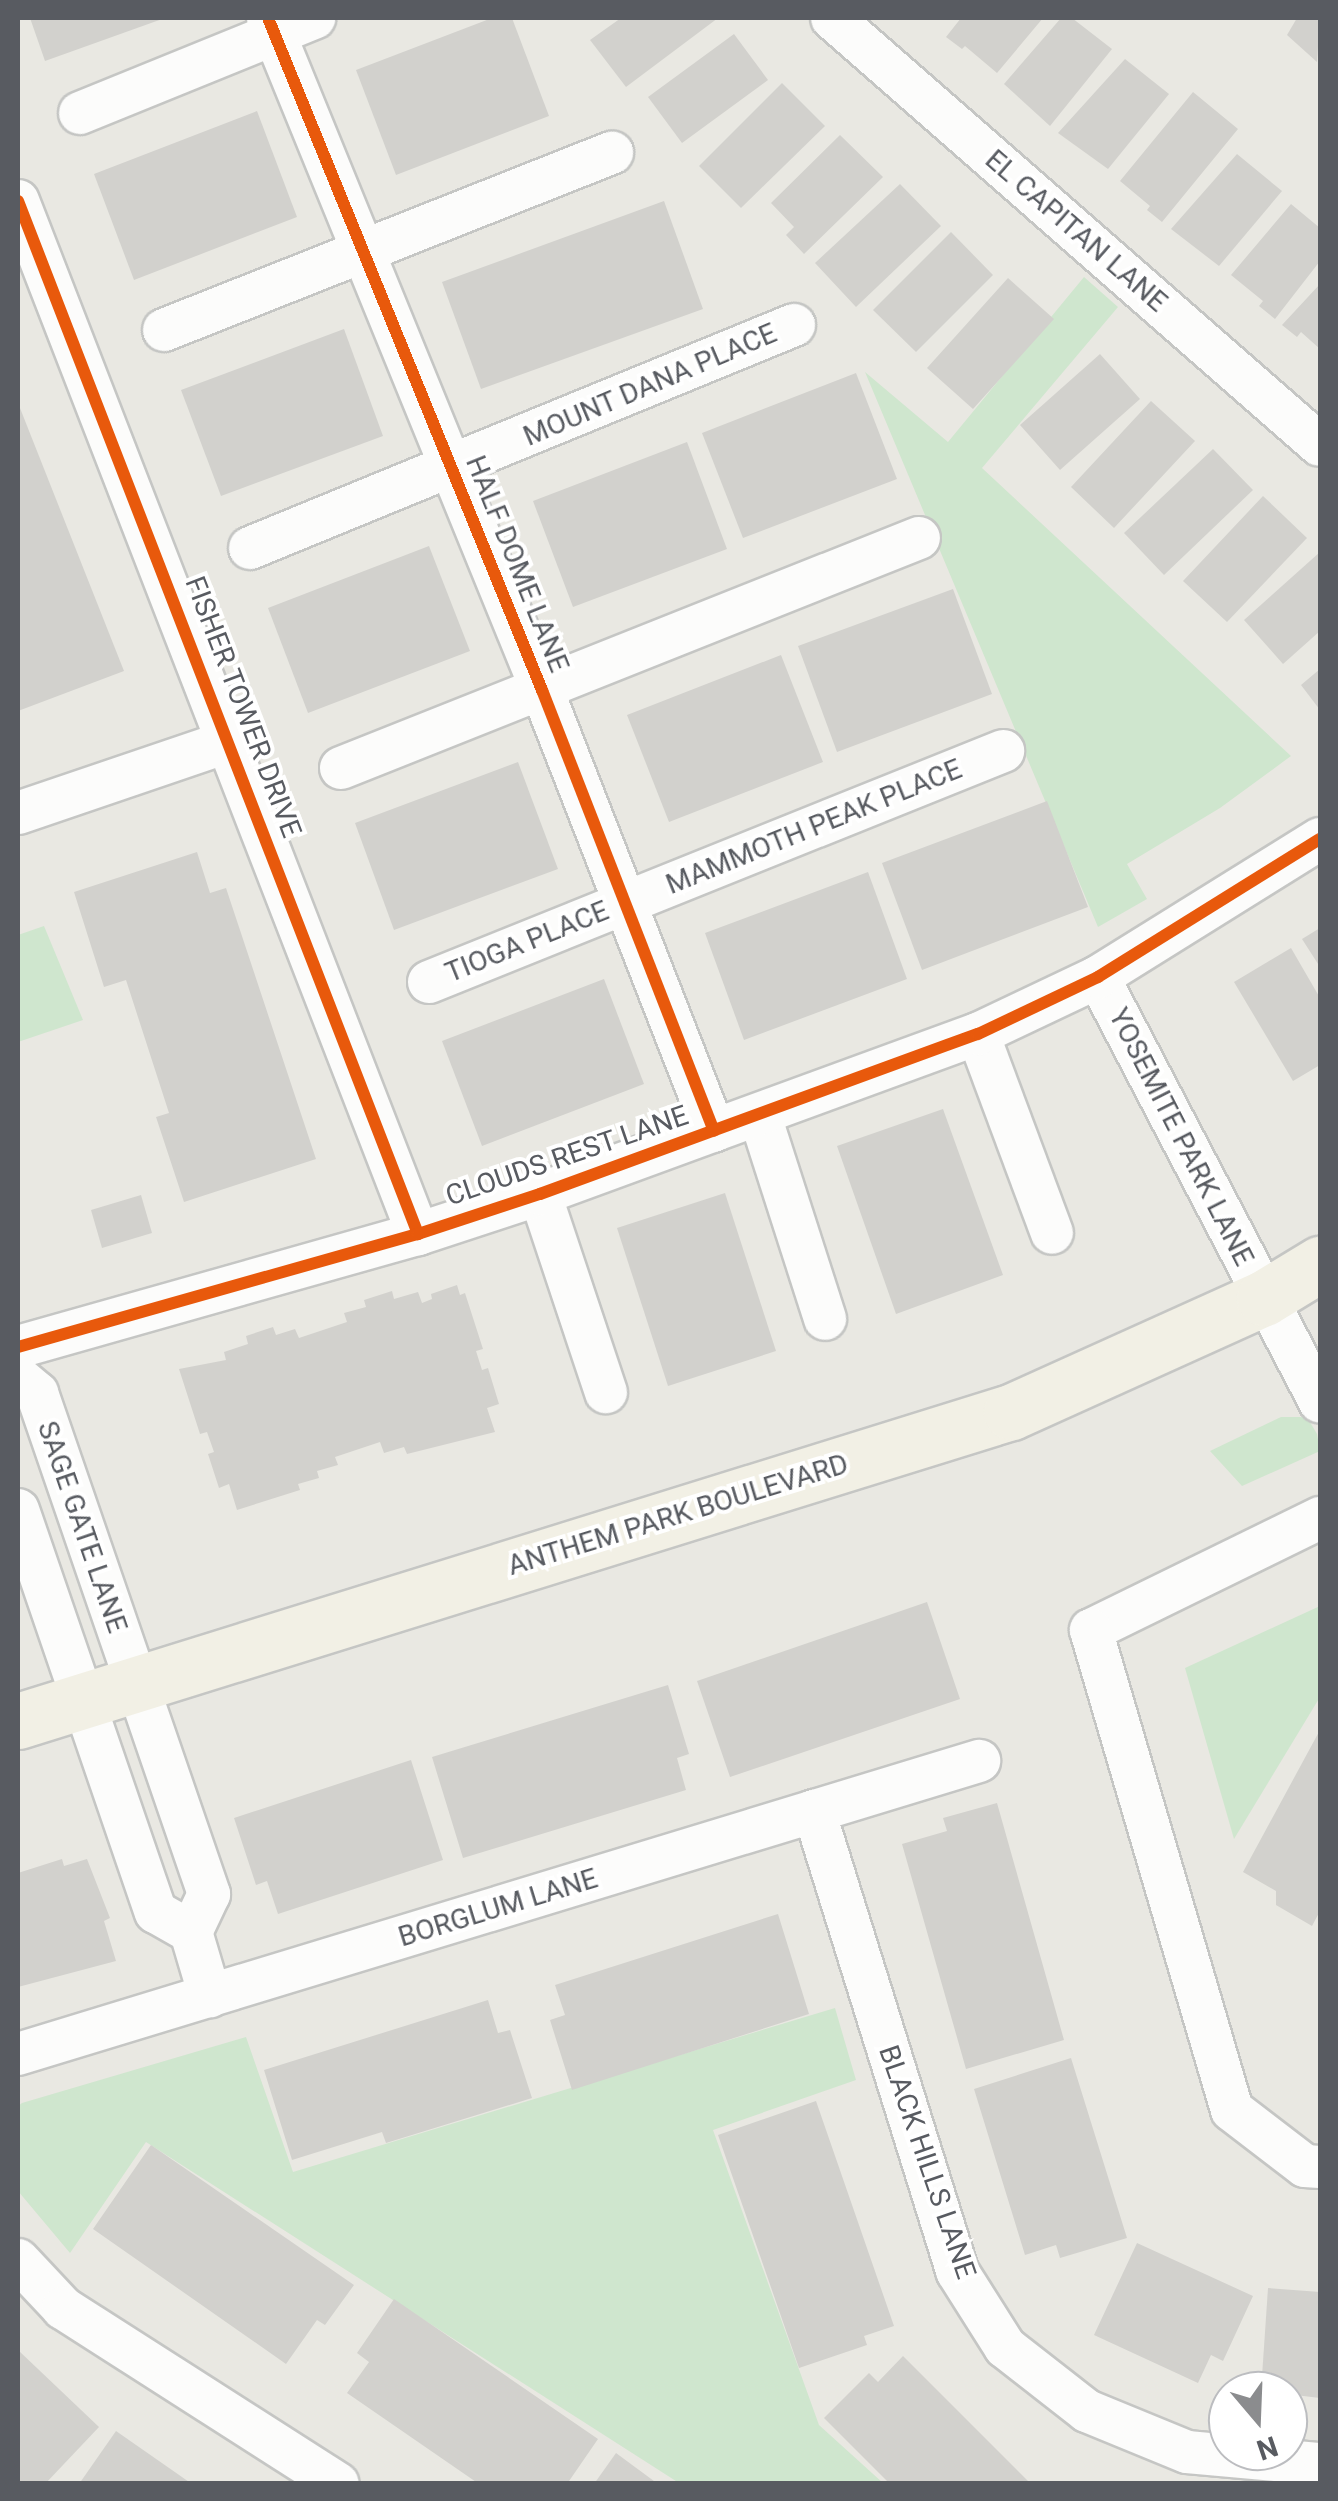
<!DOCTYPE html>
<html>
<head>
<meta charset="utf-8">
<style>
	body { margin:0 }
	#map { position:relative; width:1338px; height:2501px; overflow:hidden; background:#e9e8e2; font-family:Roboto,sans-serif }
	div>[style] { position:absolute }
	.green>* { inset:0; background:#cfe6ce }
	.building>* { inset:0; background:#d2d1cd }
	.roads { filter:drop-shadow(2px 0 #c5c6c4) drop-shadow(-2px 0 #c5c6c4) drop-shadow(0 2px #c5c6c4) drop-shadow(0 -2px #c5c6c4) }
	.minor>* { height:42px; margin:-21px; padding:0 21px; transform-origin:21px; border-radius:21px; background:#fcfcfb }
	.major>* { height:55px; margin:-27.5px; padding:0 27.5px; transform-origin:27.5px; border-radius:27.5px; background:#f2f0e5 }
	.cycleway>* { height:12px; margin:-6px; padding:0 6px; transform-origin:6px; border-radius:6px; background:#e8590c }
	span { translate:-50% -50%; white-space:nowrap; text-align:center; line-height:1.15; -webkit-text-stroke:8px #fff; paint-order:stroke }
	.street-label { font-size:28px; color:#585b61 }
	.frame { position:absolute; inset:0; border:20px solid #585b61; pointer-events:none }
	.north { position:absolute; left:1208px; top:2371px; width:100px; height:100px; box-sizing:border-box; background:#fff; border:2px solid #bcbdc0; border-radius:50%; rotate:161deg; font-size:28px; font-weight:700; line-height:40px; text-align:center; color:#585b61 }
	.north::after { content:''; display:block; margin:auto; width:35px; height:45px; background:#8b8c8e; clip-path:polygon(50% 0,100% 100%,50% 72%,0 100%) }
</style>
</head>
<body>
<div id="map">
	<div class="green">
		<div style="clip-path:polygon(1084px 277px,1118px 307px,982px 468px,1291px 756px,1220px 808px,1127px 864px,1147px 899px,1098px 927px,865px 372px,948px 442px)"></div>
		<div style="clip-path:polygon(44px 926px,83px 1020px,18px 1042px,18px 935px)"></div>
		<div style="clip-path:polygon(1281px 1417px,1307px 1417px,1317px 1434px,1320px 1451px,1242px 1486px,1210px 1451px)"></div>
		<div style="clip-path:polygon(1320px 1606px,1320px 1697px,1234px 1839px,1185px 1668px)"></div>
		<div style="clip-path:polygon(835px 2008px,856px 2080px,713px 2130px,819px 2425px,883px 2483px,679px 2483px,146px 2142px,70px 2253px,18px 2191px,18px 2106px,22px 2103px,246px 2037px,293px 2172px)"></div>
	</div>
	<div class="building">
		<div style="clip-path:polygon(30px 18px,165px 18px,45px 61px)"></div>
		<div style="clip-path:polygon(492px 18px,512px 18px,549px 116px,396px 175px,356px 70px)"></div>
		<div style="clip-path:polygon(621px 18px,718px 18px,626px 87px,590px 40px)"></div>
		<div style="clip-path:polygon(961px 18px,1043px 18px,997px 73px,965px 46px,962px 49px,946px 37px)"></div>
		<div style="clip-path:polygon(1061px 18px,1072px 18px,1112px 49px,1050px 126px,1004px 84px)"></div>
		<div style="clip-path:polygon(1297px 18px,1320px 18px,1317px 62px,1287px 35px)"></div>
		<div style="clip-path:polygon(734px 34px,768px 80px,682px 143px,648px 97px)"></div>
		<div style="clip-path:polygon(1125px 59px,1169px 94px,1108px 169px,1058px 133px)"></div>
		<div style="clip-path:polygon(782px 83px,825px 126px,741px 208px,699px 166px)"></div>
		<div style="clip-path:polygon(1193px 92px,1238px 129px,1162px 222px,1147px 210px,1150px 206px,1120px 181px)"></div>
		<div style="clip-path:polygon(257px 111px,297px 217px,134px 280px,94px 174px)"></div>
		<div style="clip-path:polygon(840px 135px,883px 177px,804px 254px,786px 235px,794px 227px,771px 203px)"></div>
		<div style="clip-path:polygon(1237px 154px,1282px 191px,1219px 266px,1171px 229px)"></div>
		<div style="clip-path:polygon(900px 184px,941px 226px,856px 307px,815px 263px)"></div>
		<div style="clip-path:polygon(664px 201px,703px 309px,481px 389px,442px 282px)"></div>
		<div style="clip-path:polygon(1291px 204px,1320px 228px,1320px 261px,1275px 319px,1259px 306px,1263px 301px,1231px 275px)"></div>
		<div style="clip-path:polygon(951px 232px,993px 275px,916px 352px,873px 310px)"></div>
		<div style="clip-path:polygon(1008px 278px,1054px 319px,973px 409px,927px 368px)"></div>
		<div style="clip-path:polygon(1320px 284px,1320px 349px,1301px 332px,1297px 337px,1282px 325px)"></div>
		<div style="clip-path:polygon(344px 329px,383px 436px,221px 496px,181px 390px)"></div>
		<div style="clip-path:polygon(1100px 354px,1140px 399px,1060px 470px,1020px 425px)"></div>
		<div style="clip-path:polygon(856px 373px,897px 479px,743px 538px,702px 433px)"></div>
		<div style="clip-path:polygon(1151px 401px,1195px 441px,1114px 528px,1071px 487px)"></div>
		<div style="clip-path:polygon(18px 403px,124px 671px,18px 711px)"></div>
		<div style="clip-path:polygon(687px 442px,727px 549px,573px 607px,533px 501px)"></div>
		<div style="clip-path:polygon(1213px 449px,1253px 490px,1164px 575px,1124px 533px)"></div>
		<div style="clip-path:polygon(1263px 496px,1307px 538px,1227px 622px,1183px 581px)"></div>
		<div style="clip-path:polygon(429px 546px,470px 651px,308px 713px,268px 608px)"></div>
		<div style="clip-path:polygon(1320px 552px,1320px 631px,1283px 664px,1244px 620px)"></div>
		<div style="clip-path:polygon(953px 589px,992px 694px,837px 752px,798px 646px)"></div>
		<div style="clip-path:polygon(781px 655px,823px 762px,669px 822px,627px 715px)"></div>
		<div style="clip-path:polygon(1320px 669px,1320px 710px,1301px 685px)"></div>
		<div style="clip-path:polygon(518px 762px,558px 869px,394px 930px,355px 823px)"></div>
		<div style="clip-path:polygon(1047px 801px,1088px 907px,922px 970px,882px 863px)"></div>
		<div style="clip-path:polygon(197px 852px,210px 893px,226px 888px,316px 1159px,184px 1202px,156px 1117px,169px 1113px,126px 980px,104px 987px,74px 892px)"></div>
		<div style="clip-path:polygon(868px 872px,907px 979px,744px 1040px,705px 933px)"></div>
		<div style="clip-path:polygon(1320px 928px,1320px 967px,1302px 939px)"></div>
		<div style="clip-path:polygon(1291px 948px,1320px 998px,1320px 1065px,1293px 1081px,1234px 982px)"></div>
		<div style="clip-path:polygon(604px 979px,644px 1084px,482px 1146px,442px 1041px)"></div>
		<div style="clip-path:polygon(943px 1109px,1003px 1275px,896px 1314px,837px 1146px)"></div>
		<div style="clip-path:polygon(725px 1193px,776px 1351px,668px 1386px,617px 1228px)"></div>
		<div style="clip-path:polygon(141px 1195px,152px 1233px,102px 1248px,91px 1210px)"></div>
		<div style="clip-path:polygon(457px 1285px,460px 1295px,465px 1293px,483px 1349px,476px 1351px,482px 1370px,488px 1368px,499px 1404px,487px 1408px,495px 1432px,407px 1454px,404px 1447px,384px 1453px,380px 1442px,335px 1457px,338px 1465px,317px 1471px,319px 1478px,298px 1484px,300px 1490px,237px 1510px,229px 1484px,219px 1488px,208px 1454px,214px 1452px,207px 1432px,200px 1434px,179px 1369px,226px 1360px,224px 1352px,248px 1344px,246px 1336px,273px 1327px,276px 1335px,295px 1329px,299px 1338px,347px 1322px,344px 1313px,366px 1307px,364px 1300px,392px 1291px,394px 1299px,418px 1292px,422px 1303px,432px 1299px,431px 1294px)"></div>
		<div style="clip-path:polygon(927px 1602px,960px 1699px,730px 1777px,697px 1681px)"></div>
		<div style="clip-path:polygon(668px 1685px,689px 1754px,677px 1758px,686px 1790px,463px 1858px,432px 1757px)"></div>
		<div style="clip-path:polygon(1320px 1730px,1320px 1911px,1312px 1926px,1276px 1905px,1276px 1891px,1243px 1872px)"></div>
		<div style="clip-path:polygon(411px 1760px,443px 1860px,278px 1914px,267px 1881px,256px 1885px,234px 1818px)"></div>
		<div style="clip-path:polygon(997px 1803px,1064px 2040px,966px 2069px,902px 1844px,947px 1831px,943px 1818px)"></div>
		<div style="clip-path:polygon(62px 1859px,64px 1866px,87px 1859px,110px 1918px,104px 1921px,116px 1961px,18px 1987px,18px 1873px)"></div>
		<div style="clip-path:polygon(778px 1914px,809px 2014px,572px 2090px,550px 2020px,565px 2015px,555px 1985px)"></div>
		<div style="clip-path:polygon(488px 2000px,498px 2033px,510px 2030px,532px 2098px,386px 2143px,382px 2132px,292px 2160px,264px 2070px)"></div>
		<div style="clip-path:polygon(1071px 2058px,1127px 2238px,1060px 2258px,1056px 2245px,1025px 2255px,974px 2089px)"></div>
		<div style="clip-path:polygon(816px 2101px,894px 2326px,864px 2336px,867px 2345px,799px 2368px,718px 2135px)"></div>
		<div style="clip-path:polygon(151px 2145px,354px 2285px,325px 2325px,317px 2320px,286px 2364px,93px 2229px)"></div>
		<div style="clip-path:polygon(1137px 2243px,1253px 2296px,1223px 2361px,1211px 2355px,1198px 2383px,1094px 2335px)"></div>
		<div style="clip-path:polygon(1268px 2288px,1320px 2292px,1320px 2398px,1261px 2391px)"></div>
		<div style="clip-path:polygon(394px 2299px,598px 2439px,567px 2484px,479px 2484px,347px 2393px,369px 2362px,357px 2353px)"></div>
		<div style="clip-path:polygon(18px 2350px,99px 2427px,45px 2484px,18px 2484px)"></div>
		<div style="clip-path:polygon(903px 2356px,1031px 2484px,890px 2484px,824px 2418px,869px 2373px,878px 2382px)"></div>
		<div style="clip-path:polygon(116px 2431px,192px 2484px,79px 2484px)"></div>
		<div style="clip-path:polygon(616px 2453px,658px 2484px,594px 2484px)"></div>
	</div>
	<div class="roads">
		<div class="minor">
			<div style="left:268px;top:18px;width:726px;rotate:67.82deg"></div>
			<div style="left:542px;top:690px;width:473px;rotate:68.7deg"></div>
			<div style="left:832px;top:18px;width:648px;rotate:41.19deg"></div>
			<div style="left:80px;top:113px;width:253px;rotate:-22.1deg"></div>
			<div style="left:18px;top:201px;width:1108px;rotate:68.83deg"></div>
			<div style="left:164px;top:330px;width:482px;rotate:-21.6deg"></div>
			<div style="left:250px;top:548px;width:588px;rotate:-22.29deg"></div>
			<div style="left:341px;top:768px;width:622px;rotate:-21.7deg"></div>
			<div style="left:18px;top:813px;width:224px;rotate:-18.8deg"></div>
			<div style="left:1098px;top:977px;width:479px;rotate:62.4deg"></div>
			<div style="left:429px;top:982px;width:619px;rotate:-21.92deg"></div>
			<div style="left:978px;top:1034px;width:212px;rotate:69.6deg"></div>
			<div style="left:760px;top:1116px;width:213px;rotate:72.2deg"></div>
			<div style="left:540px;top:1194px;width:209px;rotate:71.6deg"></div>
			<div style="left:18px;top:1347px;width:416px;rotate:-15.8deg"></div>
			<div style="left:418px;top:1234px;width:128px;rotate:-18.2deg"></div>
			<div style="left:540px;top:1194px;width:466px;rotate:-20.1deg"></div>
			<div style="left:978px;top:1034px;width:133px;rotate:-25.4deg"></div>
			<div style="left:1098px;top:977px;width:261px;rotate:-31.9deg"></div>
			<div style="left:18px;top:1377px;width:25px;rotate:40deg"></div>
			<div style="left:37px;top:1393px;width:530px;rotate:71.05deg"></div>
			<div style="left:209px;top:1894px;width:42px;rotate:115.3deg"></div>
			<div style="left:191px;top:1932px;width:67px;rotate:73.5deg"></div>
			<div style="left:18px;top:1510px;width:425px;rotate:71.1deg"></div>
			<div style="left:156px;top:1912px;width:40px;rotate:29.7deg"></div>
			<div style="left:1320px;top:1518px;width:255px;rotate:153.9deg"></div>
			<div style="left:1091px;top:1630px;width:500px;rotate:73.63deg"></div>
			<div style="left:1232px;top:2110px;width:92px;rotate:37.5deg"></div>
			<div style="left:1305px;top:2166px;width:15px;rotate:4deg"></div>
			<div style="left:814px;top:1811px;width:482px;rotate:72.7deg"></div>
			<div style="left:957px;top:2271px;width:90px;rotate:57.7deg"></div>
			<div style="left:1005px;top:2347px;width:104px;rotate:38deg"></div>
			<div style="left:1087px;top:2411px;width:108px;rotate:22.3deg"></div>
			<div style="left:1187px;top:2452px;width:134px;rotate:5.2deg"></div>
			<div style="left:18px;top:2054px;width:1005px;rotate:-16.96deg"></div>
			<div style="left:18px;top:2260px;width:66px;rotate:46.8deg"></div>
			<div style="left:63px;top:2308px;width:326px;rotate:32.6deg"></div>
		</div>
		<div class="major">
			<div style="left:18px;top:1721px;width:1040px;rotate:-17.29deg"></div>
			<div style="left:1011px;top:1412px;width:277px;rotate:-24.3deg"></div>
			<div style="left:1264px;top:1298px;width:66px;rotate:-31.3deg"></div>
		</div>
	</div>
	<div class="cycleway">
		<div style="left:268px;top:18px;width:726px;rotate:67.82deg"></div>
		<div style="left:542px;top:690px;width:473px;rotate:68.7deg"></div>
		<div style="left:18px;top:201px;width:1108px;rotate:68.83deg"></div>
		<div style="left:18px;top:1347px;width:416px;rotate:-15.8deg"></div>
		<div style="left:418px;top:1234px;width:128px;rotate:-18.2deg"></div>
		<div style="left:540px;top:1194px;width:466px;rotate:-20.1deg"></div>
		<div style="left:978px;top:1034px;width:133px;rotate:-25.4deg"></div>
		<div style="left:1098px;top:977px;width:261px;rotate:-31.9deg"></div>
	</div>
	<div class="street-label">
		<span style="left:1076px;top:231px;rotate:41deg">EL CAPITAN LANE</span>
		<span style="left:650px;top:385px;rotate:-23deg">MOUNT DANA PLACE</span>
		<span style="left:517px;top:564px;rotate:68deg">HALF DOME LANE</span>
		<span style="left:243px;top:707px;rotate:69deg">FISHER TOWER DRIVE</span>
		<span style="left:814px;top:827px;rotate:-22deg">MAMMOTH PEAK PLACE</span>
		<span style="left:527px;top:942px;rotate:-22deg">TIOGA PLACE</span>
		<span style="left:1181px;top:1137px;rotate:63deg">YOSEMITE PARK LANE</span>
		<span style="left:567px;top:1156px;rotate:-19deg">CLOUDS REST LANE</span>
		<span style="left:678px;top:1515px;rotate:-17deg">ANTHEM PARK BOULEVARD</span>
		<span style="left:82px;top:1527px;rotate:71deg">SAGE GATE LANE</span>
		<span style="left:498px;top:1908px;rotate:-17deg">BORGLUM LANE</span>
		<span style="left:927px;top:2162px;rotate:71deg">BLACK HILLS LANE</span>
	</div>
	<div class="frame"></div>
	<div class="north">N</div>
</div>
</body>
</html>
